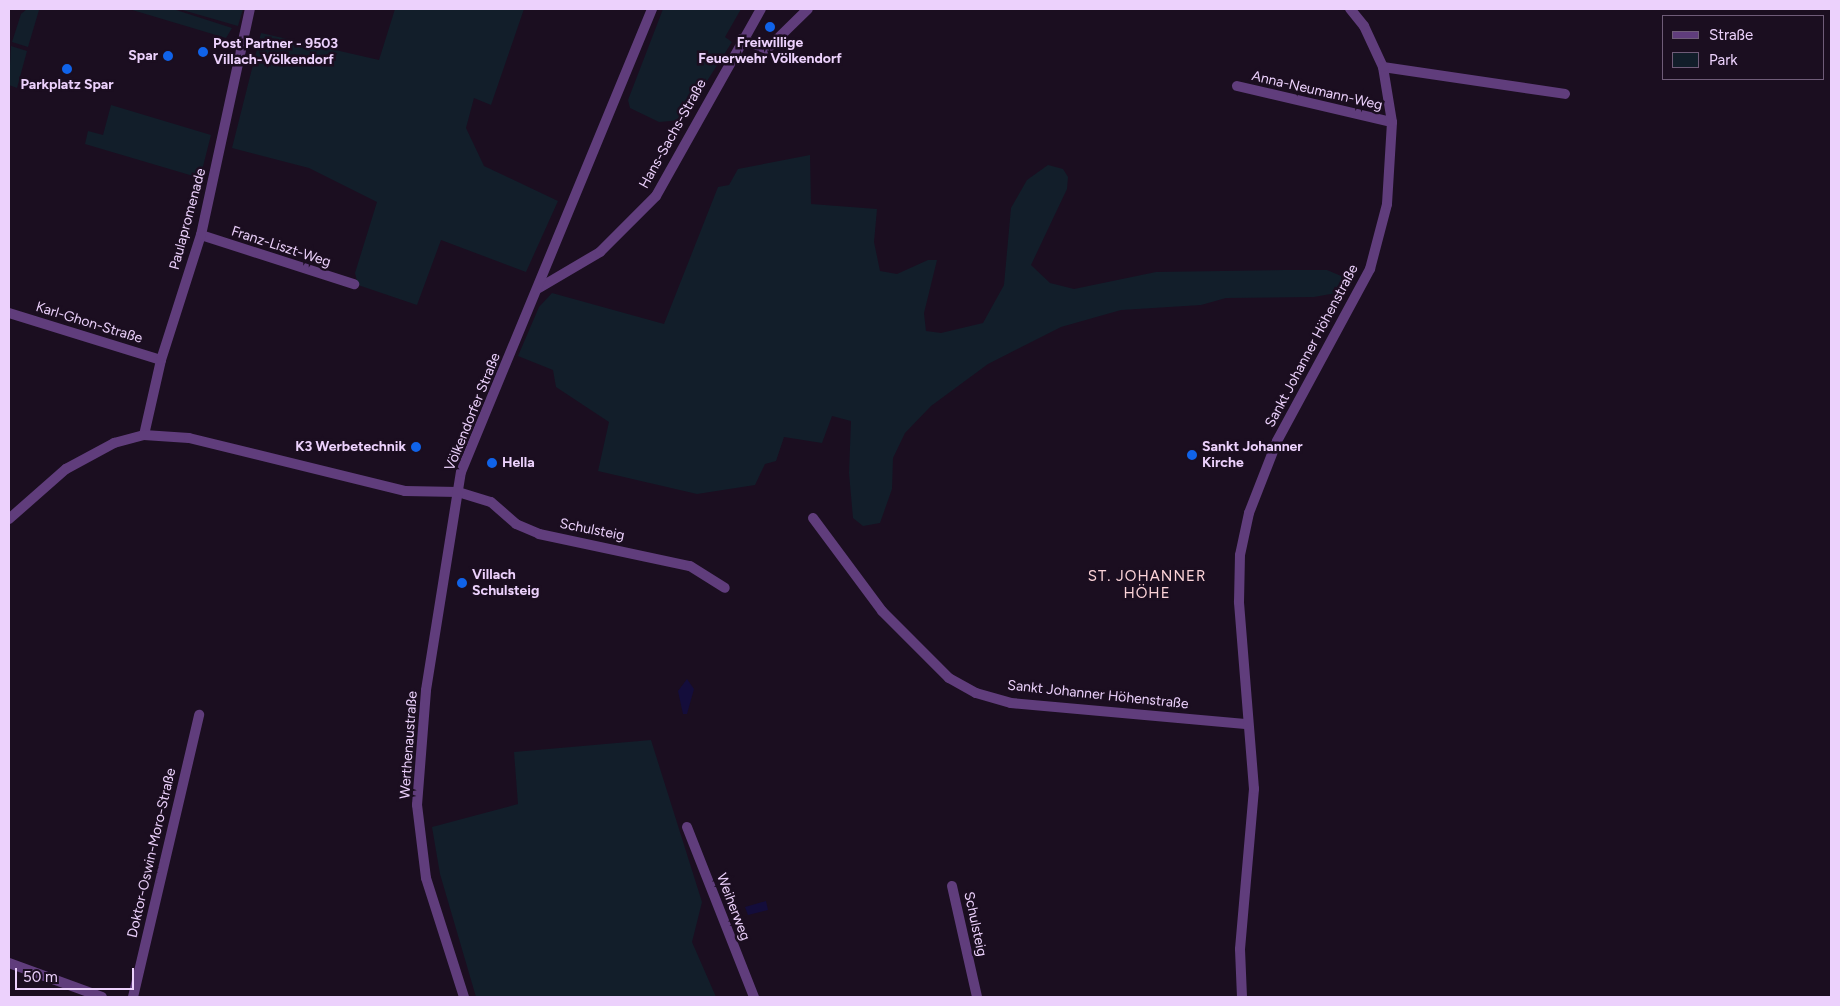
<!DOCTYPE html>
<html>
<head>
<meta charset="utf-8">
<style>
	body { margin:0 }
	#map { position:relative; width:1840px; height:1006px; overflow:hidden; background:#1b0e20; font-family:Figtree,sans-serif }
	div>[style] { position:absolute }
	.green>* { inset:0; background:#121e2a }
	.water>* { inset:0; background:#140d3b }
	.street>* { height:10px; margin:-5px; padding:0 5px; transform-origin:5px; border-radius:5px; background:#603d7c }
	.dots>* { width:14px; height:14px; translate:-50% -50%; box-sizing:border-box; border:2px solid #1b0e20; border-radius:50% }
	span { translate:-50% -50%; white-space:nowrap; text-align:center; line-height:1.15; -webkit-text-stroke:5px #1b0e20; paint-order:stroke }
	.poi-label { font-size:14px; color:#ecd1fc; font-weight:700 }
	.left { translate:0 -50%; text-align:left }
	.right { translate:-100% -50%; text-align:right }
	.street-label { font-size:14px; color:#ecd1fc }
	.neighbourhood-label { font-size:15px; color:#fcd3d8; letter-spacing:1px }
	.frame { position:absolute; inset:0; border:10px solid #ecd1fc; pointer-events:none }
	.legend { position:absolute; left:1662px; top:15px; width:162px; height:65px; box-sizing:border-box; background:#1b0e20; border:1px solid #6f5c78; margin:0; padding:6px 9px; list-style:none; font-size:15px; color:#ecd1fc }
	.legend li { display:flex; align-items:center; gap:10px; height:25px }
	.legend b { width:25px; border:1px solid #6f5c78 }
	.scale { position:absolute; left:15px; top:968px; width:119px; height:22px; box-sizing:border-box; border:2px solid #ecd1fc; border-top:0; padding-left:6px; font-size:15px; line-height:18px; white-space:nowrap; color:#ecd1fc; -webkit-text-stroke:4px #1b0e20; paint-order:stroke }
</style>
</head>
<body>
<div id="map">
	<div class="green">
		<div style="clip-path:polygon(27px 9px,39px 10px,28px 47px,12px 42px,21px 14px)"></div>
		<div style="clip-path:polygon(129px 9px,173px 9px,232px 28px,226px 38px)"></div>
		<div style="clip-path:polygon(179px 9px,243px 9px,238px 26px)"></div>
		<div style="clip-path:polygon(395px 9px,524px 9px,491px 105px,474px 98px,466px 128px,484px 166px,558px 201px,526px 272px,441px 240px,417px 305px,358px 285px,355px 273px,377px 202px,309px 168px,232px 148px,261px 33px,379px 60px)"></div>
		<div style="clip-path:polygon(663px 9px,741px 9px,725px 37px,732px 42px,682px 120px,659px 122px,630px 108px,628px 100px)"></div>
		<div style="clip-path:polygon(11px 46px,27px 51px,17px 88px,9px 85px)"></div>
		<div style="clip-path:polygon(111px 105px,211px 135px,200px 178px,85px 144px,88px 131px,103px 135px)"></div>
		<div style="clip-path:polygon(810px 155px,811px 204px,877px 209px,874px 242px,880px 271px,897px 274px,928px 260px,937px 260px,924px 313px,926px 331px,941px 333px,983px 323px,1004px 285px,1011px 208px,1027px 180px,1048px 165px,1063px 169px,1068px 177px,1067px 189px,1031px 265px,1050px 283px,1074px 289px,1156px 272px,1285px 270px,1327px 270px,1341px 276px,1343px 285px,1336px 293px,1314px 297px,1226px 298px,1201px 305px,1121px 310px,1061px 327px,988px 364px,931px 406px,905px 433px,893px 458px,892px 489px,880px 523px,863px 526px,853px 518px,849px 473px,851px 421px,832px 416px,822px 443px,784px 437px,776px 461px,765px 464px,755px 485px,697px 494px,598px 471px,609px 422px,556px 387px,553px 370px,518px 356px,539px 307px,552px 293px,664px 324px,718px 187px,729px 185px,738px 169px)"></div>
		<div style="clip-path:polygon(651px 740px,702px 902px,692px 942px,716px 997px,476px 997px,440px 874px,432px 827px,518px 804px,514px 752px)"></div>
	</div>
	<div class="water">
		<div style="clip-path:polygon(687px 679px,694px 689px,687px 714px,683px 714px,678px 691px)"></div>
		<div style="clip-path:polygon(766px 901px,768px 910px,748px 915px,745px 907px)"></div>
	</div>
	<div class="street">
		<div style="left:741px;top:39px;width:28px;rotate:21deg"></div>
		<div style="left:767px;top:49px;width:57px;rotate:-44.3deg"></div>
		<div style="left:1383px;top:67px;width:184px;rotate:8.4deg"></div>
		<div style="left:1237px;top:86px;width:159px;rotate:13.1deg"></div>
		<div style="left:201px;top:235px;width:161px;rotate:17.8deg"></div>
		<div style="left:539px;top:288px;width:71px;rotate:-30.5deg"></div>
		<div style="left:600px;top:252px;width:79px;rotate:-45deg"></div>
		<div style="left:656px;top:196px;width:214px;rotate:-60.7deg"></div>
		<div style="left:9px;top:313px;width:159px;rotate:17.2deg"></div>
		<div style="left:144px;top:435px;width:77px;rotate:-77.2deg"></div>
		<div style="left:161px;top:360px;width:131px;rotate:-72.3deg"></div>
		<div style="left:201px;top:235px;width:231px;rotate:-77.8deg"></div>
		<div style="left:813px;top:518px;width:116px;rotate:53.4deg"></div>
		<div style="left:882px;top:611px;width:95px;rotate:45deg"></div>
		<div style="left:949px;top:678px;width:31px;rotate:29deg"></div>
		<div style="left:976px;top:693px;width:36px;rotate:16deg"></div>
		<div style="left:1011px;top:703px;width:238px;rotate:5.1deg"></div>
		<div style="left:9px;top:519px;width:76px;rotate:-41.3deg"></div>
		<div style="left:66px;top:469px;width:55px;rotate:-28.4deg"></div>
		<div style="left:114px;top:443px;width:31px;rotate:-15deg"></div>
		<div style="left:144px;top:435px;width:45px;rotate:3.8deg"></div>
		<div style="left:189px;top:438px;width:222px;rotate:13.8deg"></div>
		<div style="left:405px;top:491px;width:53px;rotate:1.1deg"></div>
		<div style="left:458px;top:492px;width:34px;rotate:17deg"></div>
		<div style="left:491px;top:502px;width:33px;rotate:41deg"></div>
		<div style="left:516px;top:524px;width:25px;rotate:23deg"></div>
		<div style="left:539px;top:534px;width:154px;rotate:12deg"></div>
		<div style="left:690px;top:566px;width:41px;rotate:32.2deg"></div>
		<div style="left:687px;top:827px;width:183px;rotate:68.5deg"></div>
		<div style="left:952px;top:886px;width:114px;rotate:77.3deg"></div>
		<div style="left:9px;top:963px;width:99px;rotate:20.1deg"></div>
		<div style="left:133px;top:997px;width:290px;rotate:-76.8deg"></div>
		<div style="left:464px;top:997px;width:125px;rotate:-107.7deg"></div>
		<div style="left:426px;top:878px;width:74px;rotate:-97deg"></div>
		<div style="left:417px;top:805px;width:115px;rotate:-85.5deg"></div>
		<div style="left:426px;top:690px;width:221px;rotate:-80.9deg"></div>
		<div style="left:461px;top:472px;width:501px;rotate:-67.58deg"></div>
		<div style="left:1242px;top:997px;width:48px;rotate:-92.4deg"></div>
		<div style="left:1240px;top:949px;width:161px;rotate:-85deg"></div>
		<div style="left:1254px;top:789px;width:188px;rotate:-94.6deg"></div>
		<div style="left:1239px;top:602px;width:47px;rotate:-88.8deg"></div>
		<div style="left:1240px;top:555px;width:43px;rotate:-77.9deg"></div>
		<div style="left:1249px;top:513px;width:77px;rotate:-68.7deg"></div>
		<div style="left:1277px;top:441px;width:196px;rotate:-61.6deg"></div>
		<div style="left:1370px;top:269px;width:67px;rotate:-75.3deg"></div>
		<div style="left:1387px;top:204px;width:82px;rotate:-86.5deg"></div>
		<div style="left:1392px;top:122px;width:56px;rotate:-99.3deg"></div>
		<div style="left:1383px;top:67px;width:45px;rotate:-114.9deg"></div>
		<div style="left:1364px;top:26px;width:22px;rotate:-129deg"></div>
	</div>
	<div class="dots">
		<div style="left:770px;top:27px;background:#1063e9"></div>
		<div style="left:203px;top:52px;background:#1063e9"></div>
		<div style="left:168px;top:56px;background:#1063e9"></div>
		<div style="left:67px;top:69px;background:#1063e9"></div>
		<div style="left:416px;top:447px;background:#1063e9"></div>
		<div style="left:1192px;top:455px;background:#1063e9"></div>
		<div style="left:492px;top:463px;background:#1063e9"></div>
		<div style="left:462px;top:583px;background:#1063e9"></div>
	</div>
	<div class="poi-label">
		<span style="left:770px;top:51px">Freiwillige<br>Feuerwehr Völkendorf</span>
		<span class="left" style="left:213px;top:52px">Post Partner - 9503<br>Villach-Völkendorf</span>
		<span class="right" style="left:158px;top:56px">Spar</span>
		<span style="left:67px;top:85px">Parkplatz Spar</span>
		<span class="right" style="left:406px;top:447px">K3 Werbetechnik</span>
		<span class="left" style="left:1202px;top:455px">Sankt Johanner<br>Kirche</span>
		<span class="left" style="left:502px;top:463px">Hella</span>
		<span class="left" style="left:472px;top:583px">Villach<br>Schulsteig</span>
	</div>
	<div class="street-label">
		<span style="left:1317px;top:91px;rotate:13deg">Anna-Neumann-Weg</span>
		<span style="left:673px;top:134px;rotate:-61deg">Hans-Sachs-Straße</span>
		<span style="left:188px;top:219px;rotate:-75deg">Paulapromenade</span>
		<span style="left:281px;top:247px;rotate:18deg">Franz-Liszt-Weg</span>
		<span style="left:89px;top:323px;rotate:17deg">Karl-Ghon-Straße</span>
		<span style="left:1312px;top:346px;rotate:-62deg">Sankt Johanner Höhenstraße</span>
		<span style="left:473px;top:412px;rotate:-68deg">Völkendorfer Straße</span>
		<span style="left:592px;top:530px;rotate:11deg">Schulsteig</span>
		<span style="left:1098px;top:695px;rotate:6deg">Sankt Johanner Höhenstraße</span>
		<span style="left:409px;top:745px;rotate:-86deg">Werthenaustraße</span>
		<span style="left:152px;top:853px;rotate:-77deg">Doktor-Oswin-Moro-Straße</span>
		<span style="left:733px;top:907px;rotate:69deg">Weiherweg</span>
		<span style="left:975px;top:924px;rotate:78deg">Schulsteig</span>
	</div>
	<div class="neighbourhood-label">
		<span style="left:1147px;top:585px">ST. JOHANNER<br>HÖHE</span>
	</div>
	<div class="frame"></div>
	<ul class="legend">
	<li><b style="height:6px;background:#603d7c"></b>Straße</li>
	<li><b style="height:14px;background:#121e2a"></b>Park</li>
	</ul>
	<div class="scale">50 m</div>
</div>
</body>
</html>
